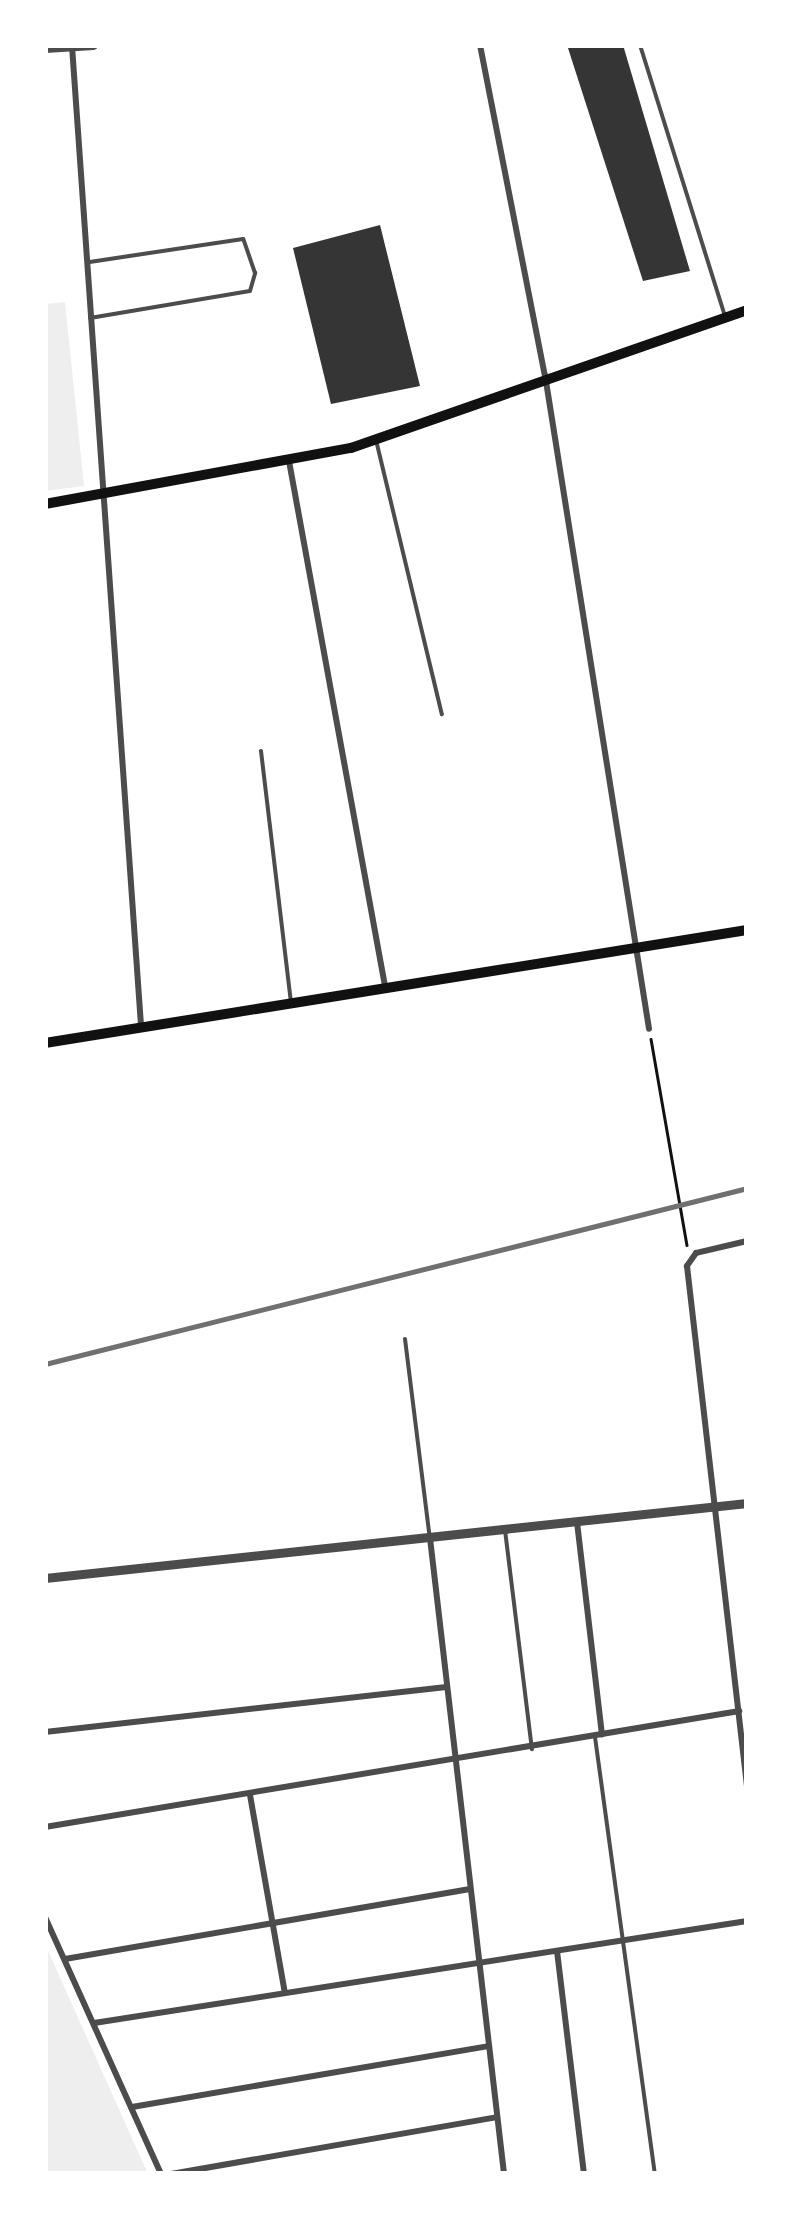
<!DOCTYPE html>
<html>
<head>
<meta charset="utf-8">
<style>
	body { margin:0 }
	#map { position:relative; width:792px; height:2219px; overflow:hidden; background:#fff; font-family:Ubuntu,sans-serif }
	div>[style] { position:absolute }
	.green>* { inset:0; background:#eee }
	.building>* { inset:0; background:#353535 }
	.path>* { height:2.5px; margin:-1.25px; padding:0 1.25px; transform-origin:1.25px; border-radius:1.25px; background:#111 }
	.service>* { height:4px; margin:-2px; padding:0 2px; transform-origin:2px; border-radius:2px; background:#4c4c4c }
	.minor>* { height:6px; margin:-3px; padding:0 3px; transform-origin:3px; border-radius:3px; background:#4c4c4c }
	.tertiary>* { height:9px; margin:-4.5px; padding:0 4.5px; transform-origin:4.5px; border-radius:4.5px; background:#4c4c4c }
	.primary>* { height:10px; margin:-5px; padding:0 5px; transform-origin:5px; border-radius:5px; background:#111 }
	.rail>* { height:5px; margin:-2.5px; padding:0 2.5px; transform-origin:2.5px; border-radius:2.5px; background:#707070 }
	span { translate:-50% -50%; white-space:nowrap; text-align:center; line-height:1.15; -webkit-text-stroke:8px #fff; paint-order:stroke }
	.frame { position:absolute; inset:0; border:48px solid #fff; pointer-events:none }
</style>
</head>
<body>
<div id="map">
	<div class="green">
		<div style="clip-path:polygon(65px 302px,84px 486px,45px 491px,45px 304px)"></div>
		<div style="clip-path:polygon(45px 1944px,148px 2174px,45px 2174px)"></div>
	</div>
	<div class="building">
		<div style="clip-path:polygon(567px 45px,623px 45px,690px 271px,643px 281px)"></div>
		<div style="clip-path:polygon(380px 225px,420px 386px,331px 404px,293px 248px)"></div>
	</div>
	<div class="path">
		<div style="left:651px;top:1039px;width:209px;rotate:80.1deg"></div>
	</div>
	<div class="service">
		<div style="left:640px;top:45px;width:284px;rotate:72.6deg"></div>
		<div style="left:90px;top:318px;width:162px;rotate:-9.6deg"></div>
		<div style="left:250px;top:291px;width:19px;rotate:-74deg"></div>
		<div style="left:255px;top:273px;width:36px;rotate:-109deg"></div>
		<div style="left:243px;top:239px;width:155px;rotate:171.5deg"></div>
		<div style="left:376px;top:440px;width:282px;rotate:76.5deg"></div>
		<div style="left:261px;top:751px;width:252px;rotate:83.2deg"></div>
		<div style="left:405px;top:1339px;width:195px;rotate:82.9deg"></div>
		<div style="left:505px;top:1530px;width:221px;rotate:83deg"></div>
		<div style="left:595px;top:1737px;width:441px;rotate:82.2deg"></div>
	</div>
	<div class="minor">
		<div style="left:480px;top:45px;width:336px;rotate:78.9deg"></div>
		<div style="left:545px;top:375px;width:662px;rotate:80.96deg"></div>
		<div style="left:72px;top:46px;width:982px;rotate:85.97deg"></div>
		<div style="left:289px;top:461px;width:534px;rotate:79.64deg"></div>
		<div style="left:747px;top:1241px;width:52px;rotate:166.8deg"></div>
		<div style="left:696px;top:1253px;width:16px;rotate:125deg"></div>
		<div style="left:687px;top:1266px;width:523px;rotate:83.42deg"></div>
		<div style="left:577px;top:1522px;width:214px;rotate:83.3deg"></div>
		<div style="left:430px;top:1538px;width:640px;rotate:83.36deg"></div>
		<div style="left:45px;top:1732px;width:404px;rotate:-6.4deg"></div>
		<div style="left:250px;top:1795px;width:201px;rotate:80deg"></div>
		<div style="left:45px;top:1827px;width:704px;rotate:-9.49deg"></div>
		<div style="left:45px;top:1917px;width:282px;rotate:65.7deg"></div>
		<div style="left:557px;top:1951px;width:225px;rotate:83.1deg"></div>
		<div style="left:65px;top:1959px;width:411px;rotate:-9.8deg"></div>
		<div style="left:94px;top:2023px;width:661px;rotate:-8.88deg"></div>
		<div style="left:132px;top:2107px;width:360px;rotate:-9.7deg"></div>
		<div style="left:171px;top:2174px;width:331px;rotate:-9.9deg"></div>
	</div>
	<div class="tertiary">
		<div style="left:45px;top:48px;width:48px;rotate:-3.6deg"></div>
		<div style="left:45px;top:1578px;width:706px;rotate:-6.1deg"></div>
	</div>
	<div class="primary">
		<div style="left:45px;top:504px;width:311px;rotate:-10.4deg"></div>
		<div style="left:351px;top:448px;width:419px;rotate:-19.2deg"></div>
		<div style="left:45px;top:1043px;width:711px;rotate:-9.14deg"></div>
	</div>
	<div class="rail">
		<div style="left:45px;top:1364px;width:724px;rotate:-14.07deg"></div>
	</div>
	<div class="frame"></div>
</div>
</body>
</html>
